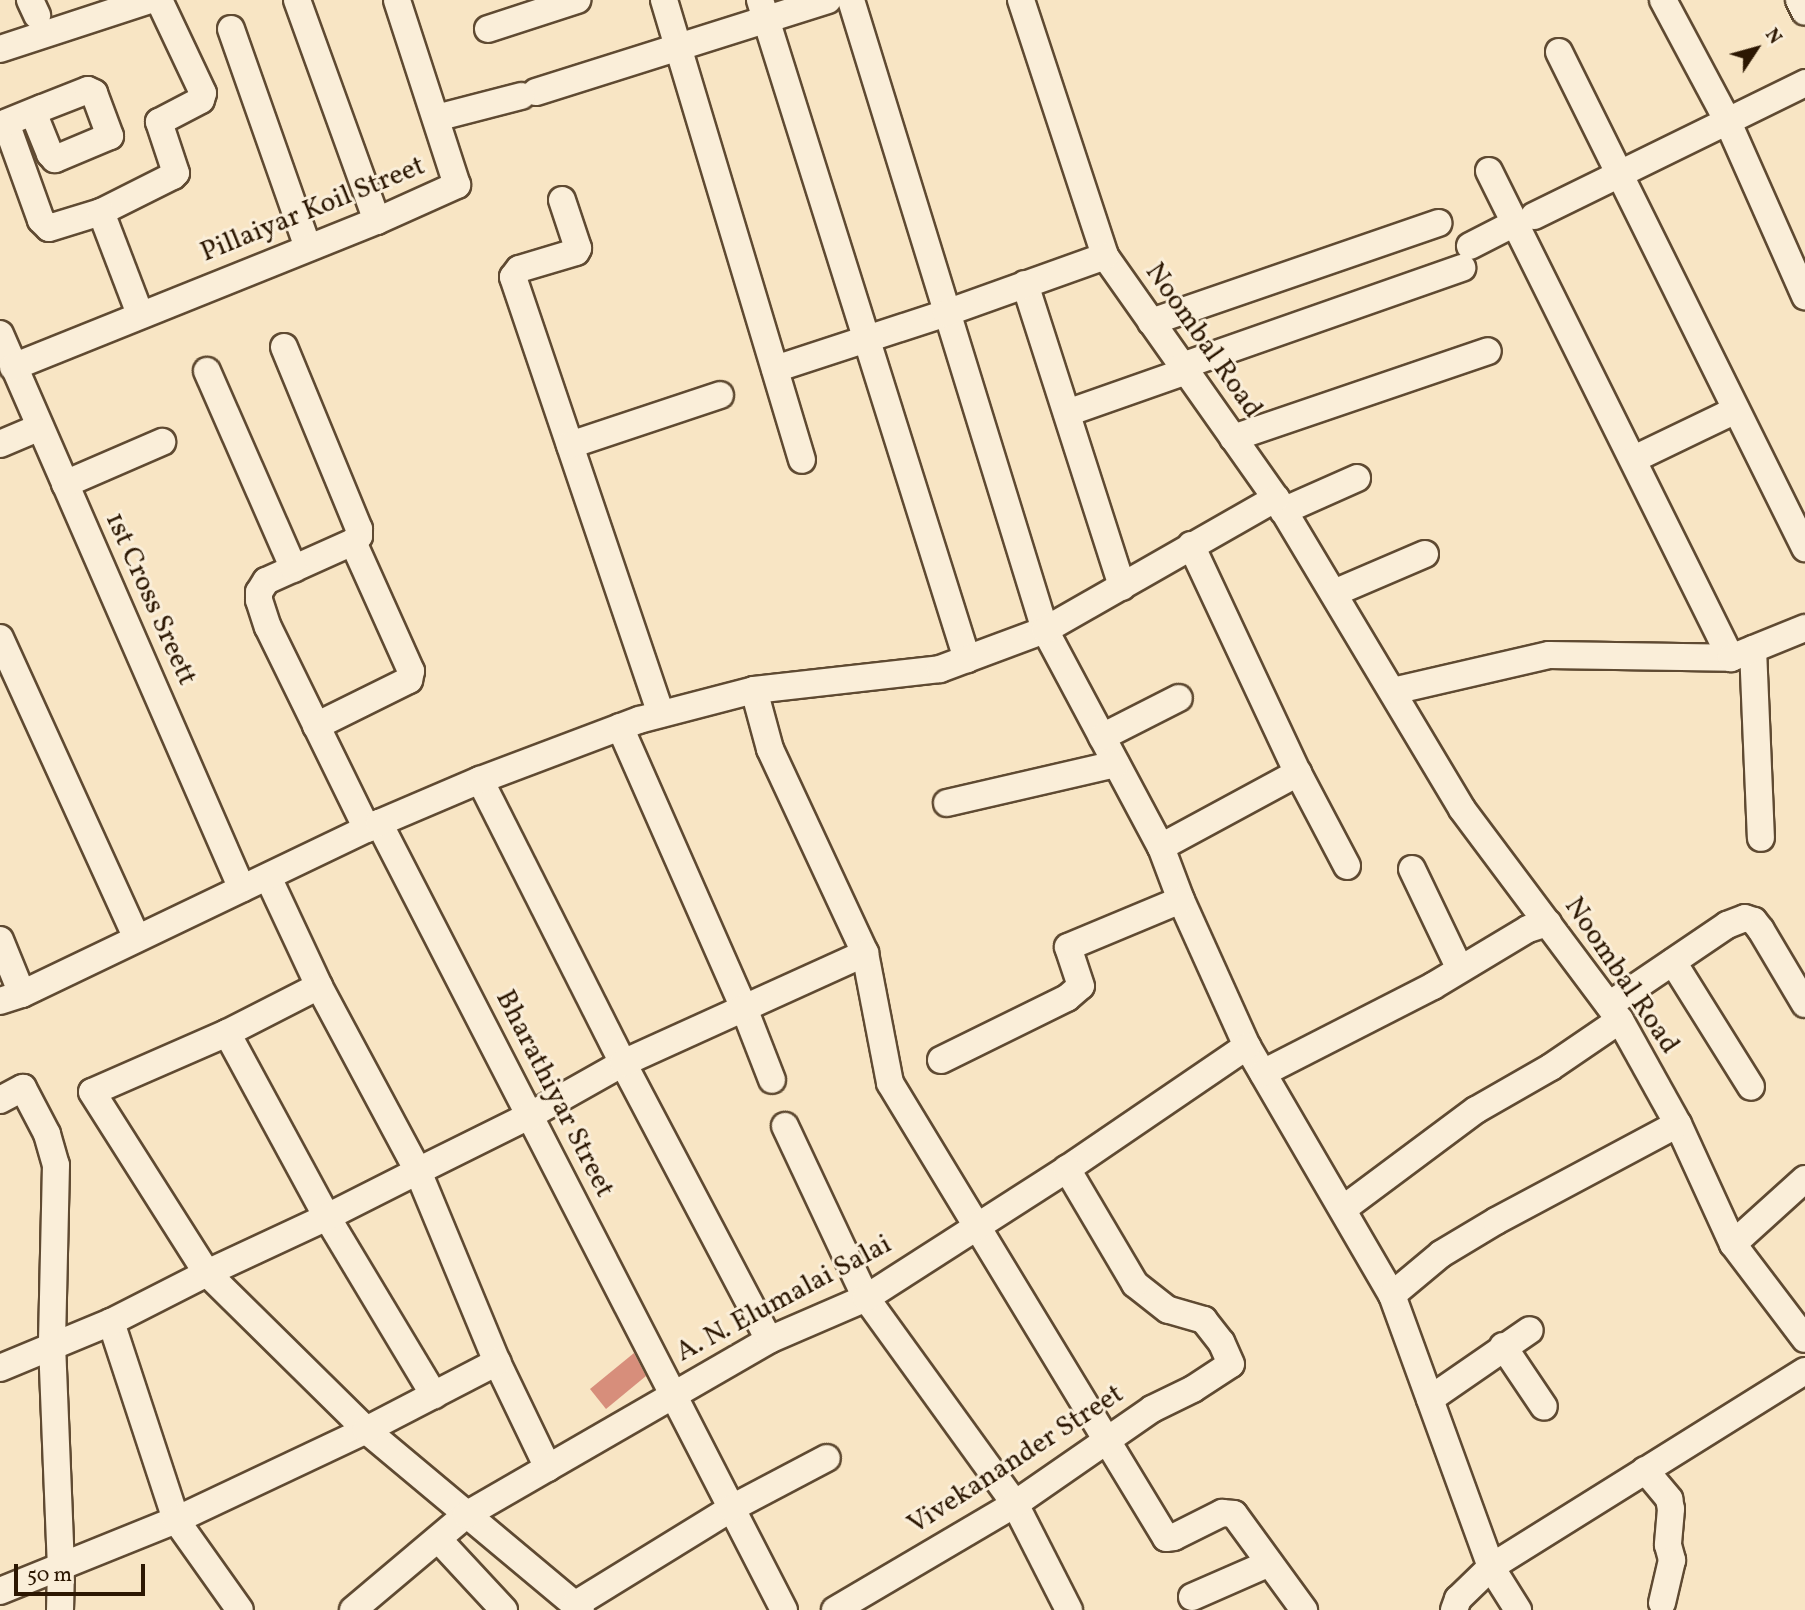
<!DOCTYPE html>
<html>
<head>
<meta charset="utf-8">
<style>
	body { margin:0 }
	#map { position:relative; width:1805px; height:1610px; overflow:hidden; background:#f8e5c4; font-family:Vollkorn,serif }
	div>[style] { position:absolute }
	.building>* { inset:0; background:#d78e7b }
	.roads { filter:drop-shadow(2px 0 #5f4a32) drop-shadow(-2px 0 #5f4a32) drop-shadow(0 2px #5f4a32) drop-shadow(0 -2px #5f4a32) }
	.minor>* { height:26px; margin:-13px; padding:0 13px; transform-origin:13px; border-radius:13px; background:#faeed9 }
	span { translate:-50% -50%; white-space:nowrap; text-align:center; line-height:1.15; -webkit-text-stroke:6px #faeed9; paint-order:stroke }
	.street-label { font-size:28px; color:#2c1702 }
	.north { position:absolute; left:1721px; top:14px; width:70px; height:70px; -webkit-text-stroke:5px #faeed9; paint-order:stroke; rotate:54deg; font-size:19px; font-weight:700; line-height:28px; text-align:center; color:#2c1702 }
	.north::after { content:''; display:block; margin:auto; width:24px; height:32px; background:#2c1702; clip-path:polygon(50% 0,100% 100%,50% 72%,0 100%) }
	.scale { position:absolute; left:14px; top:1564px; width:131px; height:32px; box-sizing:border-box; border:4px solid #2c1702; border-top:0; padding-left:9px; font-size:21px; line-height:24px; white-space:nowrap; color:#2c1702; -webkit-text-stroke:5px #faeed9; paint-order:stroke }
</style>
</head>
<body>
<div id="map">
	<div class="building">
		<div style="clip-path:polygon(634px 1353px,646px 1376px,606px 1409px,590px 1389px)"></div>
	</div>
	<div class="roads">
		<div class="minor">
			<div style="left:30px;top:0;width:17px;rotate:65deg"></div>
			<div style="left:297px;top:0;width:235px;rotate:70.1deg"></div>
			<div style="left:664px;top:0;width:480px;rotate:73.3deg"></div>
			<div style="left:760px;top:0;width:691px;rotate:72.56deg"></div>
			<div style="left:851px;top:0;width:659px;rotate:72.88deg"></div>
			<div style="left:1045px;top:630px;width:246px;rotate:61.9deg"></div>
			<div style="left:1161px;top:847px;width:57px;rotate:69.3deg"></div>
			<div style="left:1181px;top:900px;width:160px;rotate:65.7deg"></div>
			<div style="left:1247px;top:1046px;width:288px;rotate:59.8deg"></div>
			<div style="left:1392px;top:1295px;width:289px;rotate:70deg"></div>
			<div style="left:1491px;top:1567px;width:51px;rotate:57.9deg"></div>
			<div style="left:1021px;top:0;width:269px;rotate:71.8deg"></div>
			<div style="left:1105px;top:256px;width:296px;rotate:54.8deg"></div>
			<div style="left:1276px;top:498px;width:362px;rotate:59.1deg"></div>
			<div style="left:1462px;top:809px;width:264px;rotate:53.2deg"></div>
			<div style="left:1620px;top:1020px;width:119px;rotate:60.9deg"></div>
			<div style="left:1678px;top:1124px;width:132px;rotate:65.4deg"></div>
			<div style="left:1733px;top:1244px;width:119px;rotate:52.8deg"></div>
			<div style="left:1663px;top:0;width:136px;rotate:61.9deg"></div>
			<div style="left:1727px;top:120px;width:193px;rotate:66.1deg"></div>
			<div style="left:1799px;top:0;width:13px;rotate:63deg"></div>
			<div style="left:231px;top:29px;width:232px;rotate:70.6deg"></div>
			<div style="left:488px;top:29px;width:94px;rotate:-18deg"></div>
			<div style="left:0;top:49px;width:158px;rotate:-18.1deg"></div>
			<div style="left:1559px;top:52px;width:554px;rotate:63.62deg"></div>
			<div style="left:536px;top:92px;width:306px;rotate:-17.5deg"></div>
			<div style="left:436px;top:118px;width:88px;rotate:-14.5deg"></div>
			<div style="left:6px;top:123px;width:103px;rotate:70.2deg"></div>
			<div style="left:41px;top:220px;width:11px;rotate:45deg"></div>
			<div style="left:49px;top:228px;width:54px;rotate:-17.1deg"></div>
			<div style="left:101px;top:212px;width:80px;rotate:-26.6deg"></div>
			<div style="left:173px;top:176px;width:4px;rotate:-45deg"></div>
			<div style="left:176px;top:173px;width:54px;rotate:-108.4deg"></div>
			<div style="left:159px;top:122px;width:47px;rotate:-27.6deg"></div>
			<div style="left:201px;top:100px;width:7px;rotate:-74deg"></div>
			<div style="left:203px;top:93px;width:103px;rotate:-115.3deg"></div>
			<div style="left:0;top:125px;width:45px;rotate:-22deg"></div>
			<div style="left:42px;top:108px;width:49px;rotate:-21.4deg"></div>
			<div style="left:88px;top:90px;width:7px;rotate:27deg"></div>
			<div style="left:94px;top:93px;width:46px;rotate:69.6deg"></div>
			<div style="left:110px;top:136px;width:60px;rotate:157.3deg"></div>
			<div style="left:55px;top:159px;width:7px;rotate:-135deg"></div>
			<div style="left:50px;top:154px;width:45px;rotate:-112deg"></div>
			<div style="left:1489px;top:171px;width:544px;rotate:63.58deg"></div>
			<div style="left:562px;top:200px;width:51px;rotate:71.6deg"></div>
			<div style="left:578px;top:248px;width:4px;rotate:117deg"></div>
			<div style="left:576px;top:252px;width:59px;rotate:163.4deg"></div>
			<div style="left:519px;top:269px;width:10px;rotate:127deg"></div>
			<div style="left:513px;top:277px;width:461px;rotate:71.3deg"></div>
			<div style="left:101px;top:212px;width:109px;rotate:69.1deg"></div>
			<div style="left:1534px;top:216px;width:302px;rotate:-26.1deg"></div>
			<div style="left:1470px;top:246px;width:51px;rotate:-27.1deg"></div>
			<div style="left:1025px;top:284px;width:318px;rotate:72.2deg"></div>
			<div style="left:1151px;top:322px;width:304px;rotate:-19deg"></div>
			<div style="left:0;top:334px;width:605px;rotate:66.44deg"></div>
			<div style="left:284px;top:347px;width:197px;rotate:67.6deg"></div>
			<div style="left:359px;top:529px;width:7px;rotate:90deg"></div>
			<div style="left:359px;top:536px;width:8px;rotate:135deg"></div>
			<div style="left:353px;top:542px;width:95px;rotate:155.9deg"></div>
			<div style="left:266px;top:581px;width:13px;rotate:122deg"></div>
			<div style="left:259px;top:592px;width:8px;rotate:90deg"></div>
			<div style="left:259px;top:600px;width:28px;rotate:72deg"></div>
			<div style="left:268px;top:627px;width:225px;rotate:63.9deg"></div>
			<div style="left:1182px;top:366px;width:297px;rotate:-19.3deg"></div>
			<div style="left:13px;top:367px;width:392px;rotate:-21.9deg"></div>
			<div style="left:377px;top:221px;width:88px;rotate:-24.2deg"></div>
			<div style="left:457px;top:185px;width:194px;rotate:-108deg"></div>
			<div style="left:775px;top:369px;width:180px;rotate:-18.1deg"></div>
			<div style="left:946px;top:313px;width:169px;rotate:-19.7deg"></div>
			<div style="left:207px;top:371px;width:216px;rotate:66.3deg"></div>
			<div style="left:1067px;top:413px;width:126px;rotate:-19.4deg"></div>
			<div style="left:1233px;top:438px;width:269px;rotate:-18.8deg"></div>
			<div style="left:0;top:444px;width:43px;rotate:-23deg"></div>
			<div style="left:570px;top:445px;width:158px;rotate:-18.4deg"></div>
			<div style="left:1634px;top:459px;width:113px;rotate:-25.7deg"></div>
			<div style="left:65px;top:484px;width:106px;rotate:-23.4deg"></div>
			<div style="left:1283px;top:511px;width:81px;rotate:-24deg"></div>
			<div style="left:1191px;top:545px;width:252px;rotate:64.9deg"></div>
			<div style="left:1298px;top:773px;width:105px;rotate:62.2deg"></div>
			<div style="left:1334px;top:593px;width:99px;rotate:-23.2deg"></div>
			<div style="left:0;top:638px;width:328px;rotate:65.5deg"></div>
			<div style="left:1753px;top:649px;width:189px;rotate:87.6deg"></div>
			<div style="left:754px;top:690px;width:61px;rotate:74.8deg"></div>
			<div style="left:770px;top:749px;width:225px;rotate:65deg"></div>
			<div style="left:865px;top:953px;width:132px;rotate:79.1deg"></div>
			<div style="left:890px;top:1083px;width:532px;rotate:58.76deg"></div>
			<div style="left:1166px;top:1538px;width:8px;rotate:-7deg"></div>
			<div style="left:1174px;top:1537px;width:54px;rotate:-26.6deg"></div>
			<div style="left:1222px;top:1513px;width:12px;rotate:5deg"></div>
			<div style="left:1234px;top:1514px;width:119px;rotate:53.9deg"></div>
			<div style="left:1393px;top:691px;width:160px;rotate:-13deg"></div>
			<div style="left:1549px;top:655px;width:182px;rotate:0.9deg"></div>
			<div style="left:1731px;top:658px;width:80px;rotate:-22.1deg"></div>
			<div style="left:316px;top:726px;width:104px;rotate:-26.3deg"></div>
			<div style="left:409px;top:680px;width:9px;rotate:-77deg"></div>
			<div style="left:411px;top:671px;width:141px;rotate:-114.2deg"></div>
			<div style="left:620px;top:727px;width:307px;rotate:66.2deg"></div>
			<div style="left:744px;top:1008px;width:77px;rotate:68.7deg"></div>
			<div style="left:1102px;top:737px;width:86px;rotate:-26.9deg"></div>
			<div style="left:480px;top:780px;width:317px;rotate:63.2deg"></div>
			<div style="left:623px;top:1063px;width:313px;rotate:62.2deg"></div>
			<div style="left:947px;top:803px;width:173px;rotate:-13deg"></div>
			<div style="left:379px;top:823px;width:885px;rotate:62.77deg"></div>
			<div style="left:1161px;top:847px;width:156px;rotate:-28.4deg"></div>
			<div style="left:1412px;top:869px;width:111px;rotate:64.4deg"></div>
			<div style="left:268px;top:877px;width:120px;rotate:64.9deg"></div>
			<div style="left:0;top:940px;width:58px;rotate:67.8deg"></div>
			<div style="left:1673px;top:962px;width:147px;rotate:58deg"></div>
			<div style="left:0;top:1001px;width:23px;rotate:-18deg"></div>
			<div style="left:22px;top:994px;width:396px;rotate:-25.6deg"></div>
			<div style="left:379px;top:823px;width:110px;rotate:-23.1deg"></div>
			<div style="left:480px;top:780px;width:170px;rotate:-20.7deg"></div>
			<div style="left:639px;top:720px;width:119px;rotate:-14.6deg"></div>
			<div style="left:754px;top:690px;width:187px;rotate:-6.4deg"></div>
			<div style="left:940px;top:669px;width:112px;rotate:-20.4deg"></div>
			<div style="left:1045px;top:630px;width:266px;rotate:-29.7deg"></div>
			<div style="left:1609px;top:1005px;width:143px;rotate:-34.1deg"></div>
			<div style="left:1727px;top:925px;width:19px;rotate:-21deg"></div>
			<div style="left:1745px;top:918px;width:9px;rotate:18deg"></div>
			<div style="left:1754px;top:921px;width:11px;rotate:52deg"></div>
			<div style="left:1761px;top:930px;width:86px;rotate:59.3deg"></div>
			<div style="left:227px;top:1033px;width:209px;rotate:61.5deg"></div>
			<div style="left:327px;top:1217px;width:208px;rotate:59deg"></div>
			<div style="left:941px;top:1060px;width:140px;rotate:-26.2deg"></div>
			<div style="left:1067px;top:998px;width:18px;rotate:-41deg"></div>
			<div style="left:1081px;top:986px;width:41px;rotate:-108.4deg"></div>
			<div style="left:1068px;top:947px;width:122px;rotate:-22.6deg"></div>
			<div style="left:1263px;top:1073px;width:191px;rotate:-27.1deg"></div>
			<div style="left:1433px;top:986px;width:111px;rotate:-31deg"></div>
			<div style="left:1528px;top:929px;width:21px;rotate:-17deg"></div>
			<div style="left:0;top:1100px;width:26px;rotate:-28deg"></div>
			<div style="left:23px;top:1088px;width:52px;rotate:62.4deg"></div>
			<div style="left:47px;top:1134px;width:32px;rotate:74deg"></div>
			<div style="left:56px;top:1165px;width:179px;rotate:91.3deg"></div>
			<div style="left:52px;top:1344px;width:223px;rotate:87.7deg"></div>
			<div style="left:61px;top:1567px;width:43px;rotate:91.3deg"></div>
			<div style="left:785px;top:1126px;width:190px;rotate:64.8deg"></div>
			<div style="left:866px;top:1298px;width:254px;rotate:54.1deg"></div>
			<div style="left:1015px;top:1504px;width:119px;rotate:63deg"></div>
			<div style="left:1343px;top:1209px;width:166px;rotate:-36.7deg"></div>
			<div style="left:1476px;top:1110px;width:86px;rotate:-29.8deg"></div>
			<div style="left:1551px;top:1067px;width:83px;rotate:-34.3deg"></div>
			<div style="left:1733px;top:1244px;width:97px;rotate:-42.1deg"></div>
			<div style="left:1392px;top:1295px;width:64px;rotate:-39.9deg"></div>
			<div style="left:1441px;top:1254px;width:64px;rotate:-31deg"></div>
			<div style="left:1496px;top:1221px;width:206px;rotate:-28.1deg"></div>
			<div style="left:111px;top:1322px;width:208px;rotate:71.8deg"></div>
			<div style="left:176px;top:1520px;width:110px;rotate:54.6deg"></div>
			<div style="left:1503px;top:1346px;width:73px;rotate:56.1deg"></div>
			<div style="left:0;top:1368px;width:120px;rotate:-22.5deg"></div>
			<div style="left:111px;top:1322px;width:108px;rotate:-27deg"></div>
			<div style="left:207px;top:1273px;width:223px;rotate:44.6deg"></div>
			<div style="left:366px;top:1430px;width:280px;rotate:39.9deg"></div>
			<div style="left:1430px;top:1399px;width:121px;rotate:-34.6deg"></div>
			<div style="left:548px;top:1468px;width:118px;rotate:-115.7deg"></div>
			<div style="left:497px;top:1362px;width:207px;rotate:-112.5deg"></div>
			<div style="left:418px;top:1171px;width:210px;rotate:-118.2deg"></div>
			<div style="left:319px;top:986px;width:103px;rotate:152.9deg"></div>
			<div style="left:227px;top:1033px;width:147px;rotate:156.4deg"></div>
			<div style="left:92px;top:1092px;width:214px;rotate:57.6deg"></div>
			<div style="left:207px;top:1273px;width:132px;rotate:-25deg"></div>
			<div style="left:327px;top:1217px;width:102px;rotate:-26.8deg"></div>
			<div style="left:418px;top:1171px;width:124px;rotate:-26.4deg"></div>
			<div style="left:529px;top:1116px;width:108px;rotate:-29.4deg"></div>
			<div style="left:623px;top:1063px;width:266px;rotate:-24.4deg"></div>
			<div style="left:1645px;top:1470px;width:38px;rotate:50deg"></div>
			<div style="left:1669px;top:1499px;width:10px;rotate:79deg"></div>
			<div style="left:1671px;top:1509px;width:36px;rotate:95deg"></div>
			<div style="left:1668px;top:1545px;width:16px;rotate:75deg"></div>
			<div style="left:1672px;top:1560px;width:44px;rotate:103.1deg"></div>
			<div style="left:438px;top:1539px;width:97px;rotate:47.1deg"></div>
			<div style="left:0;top:1591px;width:190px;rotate:-22deg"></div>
			<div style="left:176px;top:1520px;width:210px;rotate:-25.3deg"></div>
			<div style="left:366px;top:1430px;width:148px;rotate:-27.4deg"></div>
			<div style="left:1192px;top:1597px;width:82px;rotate:-23.7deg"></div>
			<div style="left:576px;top:1604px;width:183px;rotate:-31.6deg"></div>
			<div style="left:732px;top:1508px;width:107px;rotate:-27.8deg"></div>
			<div style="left:353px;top:1610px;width:148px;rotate:-40.1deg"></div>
			<div style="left:466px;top:1515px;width:350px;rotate:-30deg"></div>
			<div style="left:769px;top:1340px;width:106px;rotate:-23.4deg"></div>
			<div style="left:866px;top:1298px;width:239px;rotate:-32.7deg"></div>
			<div style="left:1067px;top:1169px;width:218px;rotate:-34.3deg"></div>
			<div style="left:835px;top:1610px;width:209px;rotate:-30.5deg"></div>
			<div style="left:1015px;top:1504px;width:167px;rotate:-34.7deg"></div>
			<div style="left:1152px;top:1409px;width:46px;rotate:-26deg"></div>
			<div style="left:1193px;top:1389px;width:45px;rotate:-33.3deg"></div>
			<div style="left:1231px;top:1364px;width:24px;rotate:-114deg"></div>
			<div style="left:1221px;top:1342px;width:28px;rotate:-128deg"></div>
			<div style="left:1204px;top:1320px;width:37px;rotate:-164deg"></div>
			<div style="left:1168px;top:1310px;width:42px;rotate:-141.8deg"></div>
			<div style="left:1135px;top:1284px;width:134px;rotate:-120.6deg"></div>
			<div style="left:1454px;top:1610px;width:12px;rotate:-70deg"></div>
			<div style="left:1458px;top:1599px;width:46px;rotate:-44.1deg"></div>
			<div style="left:1491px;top:1567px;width:370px;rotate:-32deg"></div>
		</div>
	</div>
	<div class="street-label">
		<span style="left:313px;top:210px;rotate:-22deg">Pillaiyar Koil Street</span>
		<span style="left:1203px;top:341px;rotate:55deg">Noombal Road</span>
		<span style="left:150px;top:599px;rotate:66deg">1st Cross Sreett</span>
		<span style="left:1621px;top:976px;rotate:56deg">Noombal Road</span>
		<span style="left:554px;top:1094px;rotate:63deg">Bharathiyar Street</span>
		<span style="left:784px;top:1299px;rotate:-28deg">A. N. Elumalai Salai</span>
		<span style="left:1016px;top:1460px;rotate:-33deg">Vivekanander Street</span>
	</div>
	<div class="north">N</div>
	<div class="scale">50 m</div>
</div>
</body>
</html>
